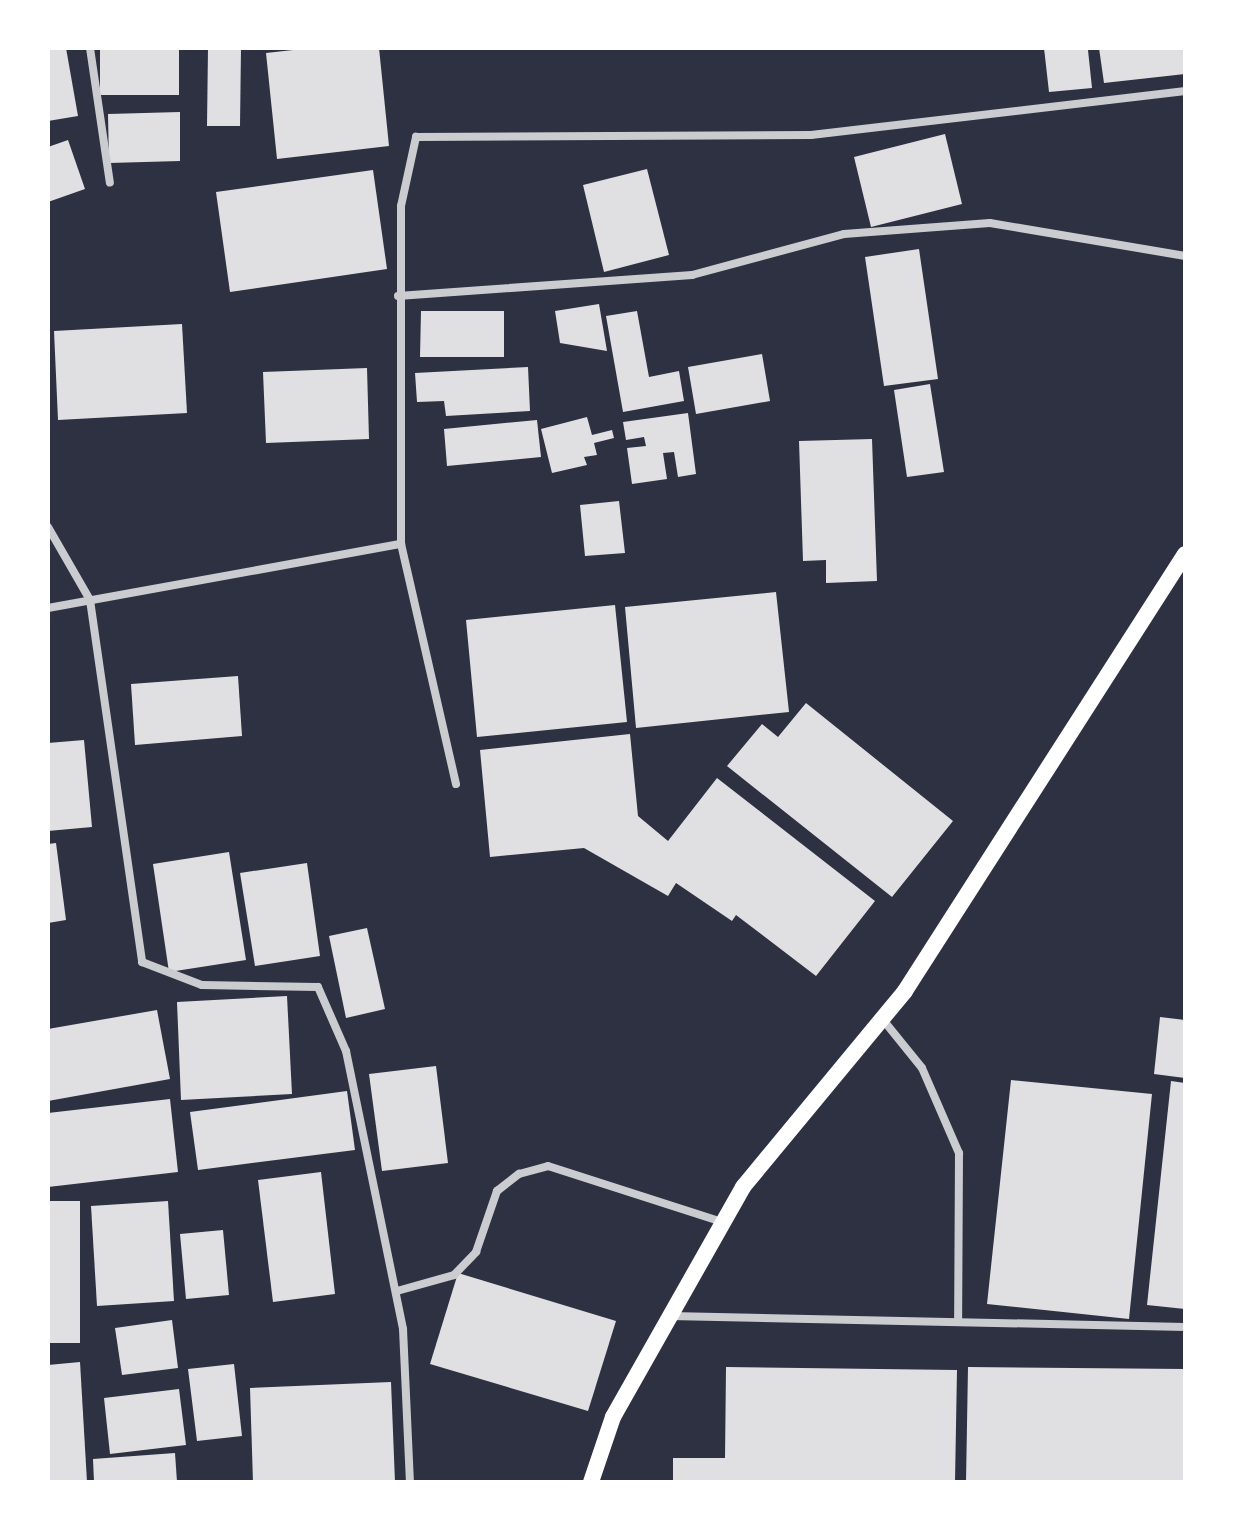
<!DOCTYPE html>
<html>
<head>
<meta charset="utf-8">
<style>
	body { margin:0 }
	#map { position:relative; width:1233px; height:1530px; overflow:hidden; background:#2d3142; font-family:"PT Serif",serif }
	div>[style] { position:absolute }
	.building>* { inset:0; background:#e0e0e3 }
	.minor>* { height:8px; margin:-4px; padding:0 4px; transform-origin:4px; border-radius:4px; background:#caccd0 }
	.secondary>* { height:16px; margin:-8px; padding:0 8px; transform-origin:8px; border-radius:8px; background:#fff }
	span { translate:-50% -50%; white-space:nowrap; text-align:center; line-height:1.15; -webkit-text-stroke:6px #fff; paint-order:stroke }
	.frame { position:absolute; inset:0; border:50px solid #fff; pointer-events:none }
</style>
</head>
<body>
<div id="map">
	<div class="building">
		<div style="clip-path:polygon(48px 48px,66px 48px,78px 116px,48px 121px)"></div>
		<div style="clip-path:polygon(100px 48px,179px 48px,179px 95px,100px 95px)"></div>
		<div style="clip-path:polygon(208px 48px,241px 48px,240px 126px,207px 126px)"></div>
		<div style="clip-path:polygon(311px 48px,379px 48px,389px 146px,277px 159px,266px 53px)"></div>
		<div style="clip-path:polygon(1044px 48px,1088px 50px,1092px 88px,1049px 92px)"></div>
		<div style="clip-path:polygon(1099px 48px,1185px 48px,1185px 74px,1104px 83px)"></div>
		<div style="clip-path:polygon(180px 112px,180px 161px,109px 163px,108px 114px)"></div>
		<div style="clip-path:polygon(945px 134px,962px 204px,871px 227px,854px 157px)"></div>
		<div style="clip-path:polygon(68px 140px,85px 189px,48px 202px,48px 147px)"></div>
		<div style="clip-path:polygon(647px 169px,669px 255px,604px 272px,583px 185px)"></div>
		<div style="clip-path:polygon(373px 170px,387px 269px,230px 292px,216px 192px)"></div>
		<div style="clip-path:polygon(919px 249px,938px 379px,884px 386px,865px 257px)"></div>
		<div style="clip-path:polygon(599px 304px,607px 351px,560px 343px,555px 311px)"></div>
		<div style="clip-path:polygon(421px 311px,504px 311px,504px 357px,420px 357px)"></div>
		<div style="clip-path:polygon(637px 311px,649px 377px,679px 371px,684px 401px,623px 412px,606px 316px)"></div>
		<div style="clip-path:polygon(182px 324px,187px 413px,58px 420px,54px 331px)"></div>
		<div style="clip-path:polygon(762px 354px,770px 401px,696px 414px,688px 367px)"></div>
		<div style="clip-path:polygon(528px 367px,530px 411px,446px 416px,444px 401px,417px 402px,415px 373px)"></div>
		<div style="clip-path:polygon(367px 368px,369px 439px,266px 443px,263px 372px)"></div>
		<div style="clip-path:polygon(930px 384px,944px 472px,907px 477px,894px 390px)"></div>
		<div style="clip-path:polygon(688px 413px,696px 474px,678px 477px,674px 452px,663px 453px,667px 479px,632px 484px,627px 448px,646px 446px,644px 437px,626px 440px,623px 422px)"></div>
		<div style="clip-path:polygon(587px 417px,592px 435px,612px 430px,614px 438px,594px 443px,597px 455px,584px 457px,587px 465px,552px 473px,541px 429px)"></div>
		<div style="clip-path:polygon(537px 420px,541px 457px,447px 466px,444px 429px)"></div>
		<div style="clip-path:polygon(872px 439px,877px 581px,826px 583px,826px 560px,803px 561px,799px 441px)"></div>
		<div style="clip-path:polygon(619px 501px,625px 553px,585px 556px,580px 505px)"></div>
		<div style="clip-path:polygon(776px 592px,789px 712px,636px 728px,625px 607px)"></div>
		<div style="clip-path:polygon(615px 605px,627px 722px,477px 737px,466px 620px)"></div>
		<div style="clip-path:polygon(238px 676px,242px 736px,135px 745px,131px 684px)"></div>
		<div style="clip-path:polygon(806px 703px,953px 821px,892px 897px,727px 766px,762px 724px,778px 737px)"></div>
		<div style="clip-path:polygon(630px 734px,638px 816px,668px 841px,717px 778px,875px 901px,816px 976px,736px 915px,732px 921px,676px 883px,668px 896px,584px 848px,490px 857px,480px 750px)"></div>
		<div style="clip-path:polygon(84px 740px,92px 827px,48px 831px,48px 743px)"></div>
		<div style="clip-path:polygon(56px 843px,66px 920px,48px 923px,48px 844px)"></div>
		<div style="clip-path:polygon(229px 852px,246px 960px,169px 972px,153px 864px)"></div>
		<div style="clip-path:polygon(307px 863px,320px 956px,255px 966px,240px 873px)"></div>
		<div style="clip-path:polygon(367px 928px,385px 1009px,346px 1018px,329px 936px)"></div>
		<div style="clip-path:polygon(287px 996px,292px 1094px,181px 1100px,177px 1002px)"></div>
		<div style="clip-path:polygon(157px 1010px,170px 1079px,48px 1101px,48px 1029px)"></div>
		<div style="clip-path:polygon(1160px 1017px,1185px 1020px,1185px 1078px,1154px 1074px)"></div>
		<div style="clip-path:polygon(436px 1066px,448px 1163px,382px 1171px,369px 1074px)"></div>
		<div style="clip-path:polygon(1011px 1080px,1152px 1094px,1129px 1319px,987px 1304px)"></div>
		<div style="clip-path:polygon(1171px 1081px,1185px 1083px,1185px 1309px,1147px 1305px)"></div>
		<div style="clip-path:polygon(347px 1091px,355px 1150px,198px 1170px,190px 1112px)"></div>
		<div style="clip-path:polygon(170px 1099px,178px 1172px,48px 1187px,48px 1113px)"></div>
		<div style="clip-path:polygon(321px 1172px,335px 1294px,273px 1302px,258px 1180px)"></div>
		<div style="clip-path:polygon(48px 1201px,80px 1201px,80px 1343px,48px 1343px)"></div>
		<div style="clip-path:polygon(168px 1201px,174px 1301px,97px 1306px,91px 1206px)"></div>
		<div style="clip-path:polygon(223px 1230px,229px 1295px,186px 1299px,180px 1234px)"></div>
		<div style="clip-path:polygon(458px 1273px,616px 1321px,588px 1411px,430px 1364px)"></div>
		<div style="clip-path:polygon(172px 1320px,178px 1368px,122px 1375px,115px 1328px)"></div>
		<div style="clip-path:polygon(80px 1362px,87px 1482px,48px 1482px,48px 1365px)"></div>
		<div style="clip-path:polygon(234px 1364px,242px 1436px,197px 1441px,188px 1369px)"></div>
		<div style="clip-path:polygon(726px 1367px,957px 1370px,955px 1482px,673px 1482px,673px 1458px,725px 1458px)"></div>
		<div style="clip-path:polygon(968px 1367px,1185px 1369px,1185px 1482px,966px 1482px)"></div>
		<div style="clip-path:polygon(391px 1382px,395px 1482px,253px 1482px,250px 1388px)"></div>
		<div style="clip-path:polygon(179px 1389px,186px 1445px,110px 1454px,104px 1398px)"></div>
		<div style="clip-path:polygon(175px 1453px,177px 1482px,94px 1482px,93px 1459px)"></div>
	</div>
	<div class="minor">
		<div style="left:90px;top:48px;width:136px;rotate:81.6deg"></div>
		<div style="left:398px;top:296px;width:295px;rotate:-4.1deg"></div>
		<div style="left:692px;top:275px;width:157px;rotate:-15.1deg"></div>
		<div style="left:844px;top:234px;width:146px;rotate:-4.3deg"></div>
		<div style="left:990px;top:223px;width:198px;rotate:9.6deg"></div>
		<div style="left:48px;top:527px;width:84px;rotate:60.1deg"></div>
		<div style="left:90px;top:600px;width:366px;rotate:81.8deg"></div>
		<div style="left:142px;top:962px;width:64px;rotate:21deg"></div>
		<div style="left:202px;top:985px;width:116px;rotate:1deg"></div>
		<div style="left:318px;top:987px;width:70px;rotate:66.4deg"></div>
		<div style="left:346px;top:1051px;width:284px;rotate:78.4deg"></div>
		<div style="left:403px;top:1329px;width:153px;rotate:87.4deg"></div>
		<div style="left:48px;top:608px;width:359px;rotate:-10.3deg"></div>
		<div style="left:456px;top:784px;width:246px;rotate:-102.9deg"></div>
		<div style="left:401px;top:544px;width:338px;rotate:-90deg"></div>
		<div style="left:401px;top:206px;width:71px;rotate:-77.7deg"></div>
		<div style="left:416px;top:137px;width:395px;rotate:-0.3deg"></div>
		<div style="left:811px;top:135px;width:377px;rotate:-6.7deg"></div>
		<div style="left:884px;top:1021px;width:60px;rotate:51deg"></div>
		<div style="left:922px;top:1068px;width:93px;rotate:66.5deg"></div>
		<div style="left:959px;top:1153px;width:168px;rotate:90.3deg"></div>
		<div style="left:397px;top:1291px;width:59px;rotate:-15.7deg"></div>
		<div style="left:454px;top:1275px;width:32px;rotate:-46deg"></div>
		<div style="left:476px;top:1252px;width:65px;rotate:-71deg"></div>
		<div style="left:497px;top:1191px;width:28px;rotate:-38deg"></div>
		<div style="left:519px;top:1174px;width:30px;rotate:-15deg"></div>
		<div style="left:548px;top:1166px;width:183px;rotate:17.8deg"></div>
		<div style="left:670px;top:1316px;width:515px;rotate:1.22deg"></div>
	</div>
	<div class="secondary">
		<div style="left:591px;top:1482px;width:69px;rotate:-71.3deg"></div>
		<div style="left:613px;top:1417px;width:264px;rotate:-60.5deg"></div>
		<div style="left:743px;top:1187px;width:254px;rotate:-50.4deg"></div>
		<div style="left:905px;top:991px;width:519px;rotate:-57.35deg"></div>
	</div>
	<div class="frame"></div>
</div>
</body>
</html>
